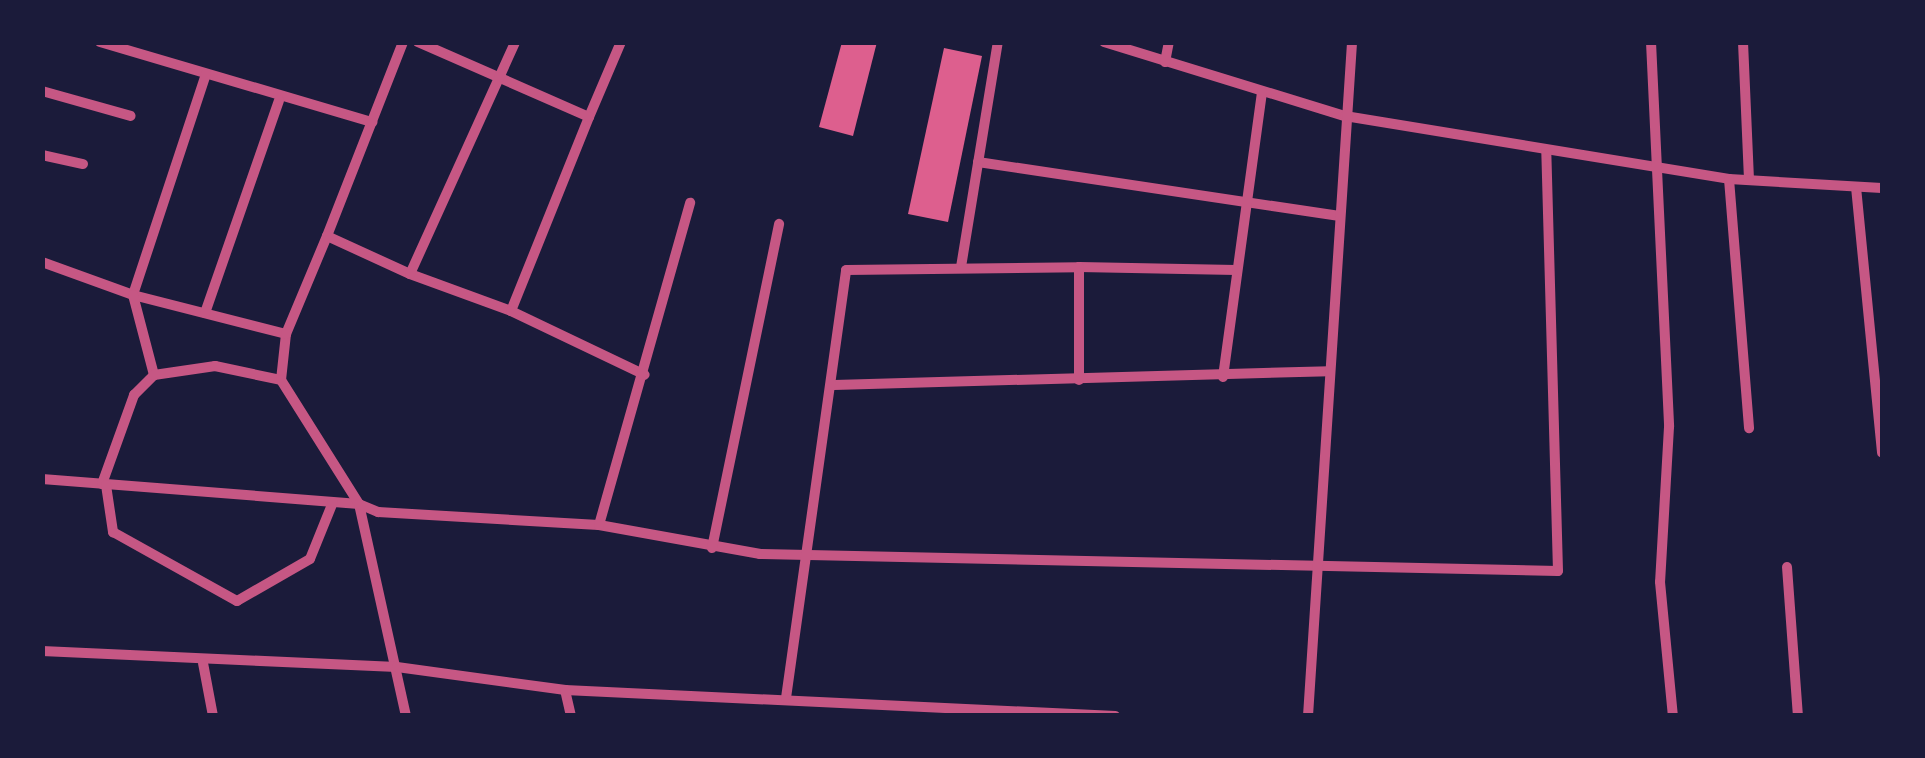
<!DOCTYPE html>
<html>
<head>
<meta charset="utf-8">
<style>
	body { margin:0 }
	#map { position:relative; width:1925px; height:758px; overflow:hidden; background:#1b1b3a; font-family:"Roboto Serif",serif }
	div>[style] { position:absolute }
	.building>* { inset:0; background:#dd5f8e }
	.minor>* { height:10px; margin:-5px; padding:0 5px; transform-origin:5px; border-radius:5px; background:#c65784 }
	span { translate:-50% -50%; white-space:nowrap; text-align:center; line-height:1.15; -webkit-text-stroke:8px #1b1b3a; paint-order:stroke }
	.frame { position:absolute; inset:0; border:45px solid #1b1b3a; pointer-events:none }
</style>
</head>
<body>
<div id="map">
	<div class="building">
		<div style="clip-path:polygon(842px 42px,877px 42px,853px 136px,819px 127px)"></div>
		<div style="clip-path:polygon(944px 48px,982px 56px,948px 222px,908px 214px)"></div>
	</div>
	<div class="minor">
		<div style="left:100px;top:42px;width:284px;rotate:16.4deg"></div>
		<div style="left:1104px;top:42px;width:252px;rotate:17.1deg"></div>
		<div style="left:1345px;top:116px;width:389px;rotate:9.3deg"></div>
		<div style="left:1729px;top:179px;width:153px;rotate:3.4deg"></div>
		<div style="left:1651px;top:42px;width:385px;rotate:87.3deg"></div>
		<div style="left:1669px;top:427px;width:155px;rotate:93.3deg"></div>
		<div style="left:1660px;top:582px;width:135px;rotate:84.5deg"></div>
		<div style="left:1743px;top:42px;width:137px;rotate:87.5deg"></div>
		<div style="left:1165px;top:62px;width:20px;rotate:-79deg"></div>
		<div style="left:206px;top:74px;width:233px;rotate:108.3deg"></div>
		<div style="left:133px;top:295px;width:158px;rotate:14.3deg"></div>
		<div style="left:42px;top:91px;width:92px;rotate:15.7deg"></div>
		<div style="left:589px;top:117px;width:82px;rotate:-66.9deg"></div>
		<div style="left:42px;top:155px;width:42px;rotate:12.4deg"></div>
		<div style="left:978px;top:162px;width:364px;rotate:8.5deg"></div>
		<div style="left:1729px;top:179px;width:250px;rotate:85.4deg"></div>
		<div style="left:1856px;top:187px;width:267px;rotate:84.4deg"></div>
		<div style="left:327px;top:236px;width:208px;rotate:-68.6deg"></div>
		<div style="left:42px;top:262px;width:97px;rotate:19.9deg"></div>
		<div style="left:133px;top:295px;width:83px;rotate:75.3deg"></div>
		<div style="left:961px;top:267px;width:228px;rotate:-80.7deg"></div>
		<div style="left:1079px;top:267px;width:157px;rotate:1.1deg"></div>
		<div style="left:410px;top:274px;width:108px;rotate:20.1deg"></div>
		<div style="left:511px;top:311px;width:209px;rotate:-68.1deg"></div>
		<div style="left:589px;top:117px;width:187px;rotate:-156.3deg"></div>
		<div style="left:511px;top:311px;width:148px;rotate:25.5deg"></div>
		<div style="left:205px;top:313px;width:225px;rotate:-70.8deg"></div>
		<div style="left:1223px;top:377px;width:288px;rotate:-82.2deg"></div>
		<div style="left:281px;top:380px;width:46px;rotate:-83.8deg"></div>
		<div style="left:286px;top:334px;width:106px;rotate:-67.3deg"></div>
		<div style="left:327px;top:236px;width:91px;rotate:24.6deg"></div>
		<div style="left:410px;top:274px;width:255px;rotate:-65.6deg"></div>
		<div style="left:834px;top:385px;width:495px;rotate:-1.6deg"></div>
		<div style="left:42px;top:479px;width:318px;rotate:4.5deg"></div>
		<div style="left:359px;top:504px;width:217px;rotate:77.5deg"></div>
		<div style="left:102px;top:484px;width:95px;rotate:-70.2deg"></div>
		<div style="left:134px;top:395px;width:28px;rotate:-45deg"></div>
		<div style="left:154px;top:375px;width:62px;rotate:-8.4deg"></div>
		<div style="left:215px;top:366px;width:67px;rotate:12deg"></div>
		<div style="left:281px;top:380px;width:146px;rotate:57.8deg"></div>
		<div style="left:359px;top:504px;width:21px;rotate:23deg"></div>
		<div style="left:378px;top:512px;width:221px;rotate:3.4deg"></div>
		<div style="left:599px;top:525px;width:164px;rotate:10.2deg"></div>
		<div style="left:760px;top:554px;width:798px;rotate:1.22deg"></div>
		<div style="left:1558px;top:571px;width:421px;rotate:-91.6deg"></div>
		<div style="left:106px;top:485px;width:48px;rotate:81.5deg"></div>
		<div style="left:113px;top:532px;width:142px;rotate:29.1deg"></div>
		<div style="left:237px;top:601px;width:84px;rotate:-29.9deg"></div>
		<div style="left:310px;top:559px;width:61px;rotate:-68deg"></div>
		<div style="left:599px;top:525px;width:335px;rotate:-74.2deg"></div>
		<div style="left:712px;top:548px;width:331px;rotate:-78.3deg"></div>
		<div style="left:1787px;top:567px;width:149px;rotate:85.8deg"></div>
		<div style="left:42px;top:651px;width:355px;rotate:2.6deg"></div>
		<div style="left:397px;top:667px;width:170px;rotate:7.8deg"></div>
		<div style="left:565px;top:690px;width:551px;rotate:2.71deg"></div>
		<div style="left:203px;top:663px;width:54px;rotate:79.3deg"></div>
		<div style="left:565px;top:690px;width:27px;rotate:77deg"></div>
		<div style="left:786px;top:698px;width:432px;rotate:-82deg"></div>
		<div style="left:846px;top:270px;width:233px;rotate:-0.7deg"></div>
		<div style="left:1079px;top:267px;width:113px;rotate:90deg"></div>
		<div style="left:1308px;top:716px;width:675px;rotate:-86.26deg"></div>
	</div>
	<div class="frame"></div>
</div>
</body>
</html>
